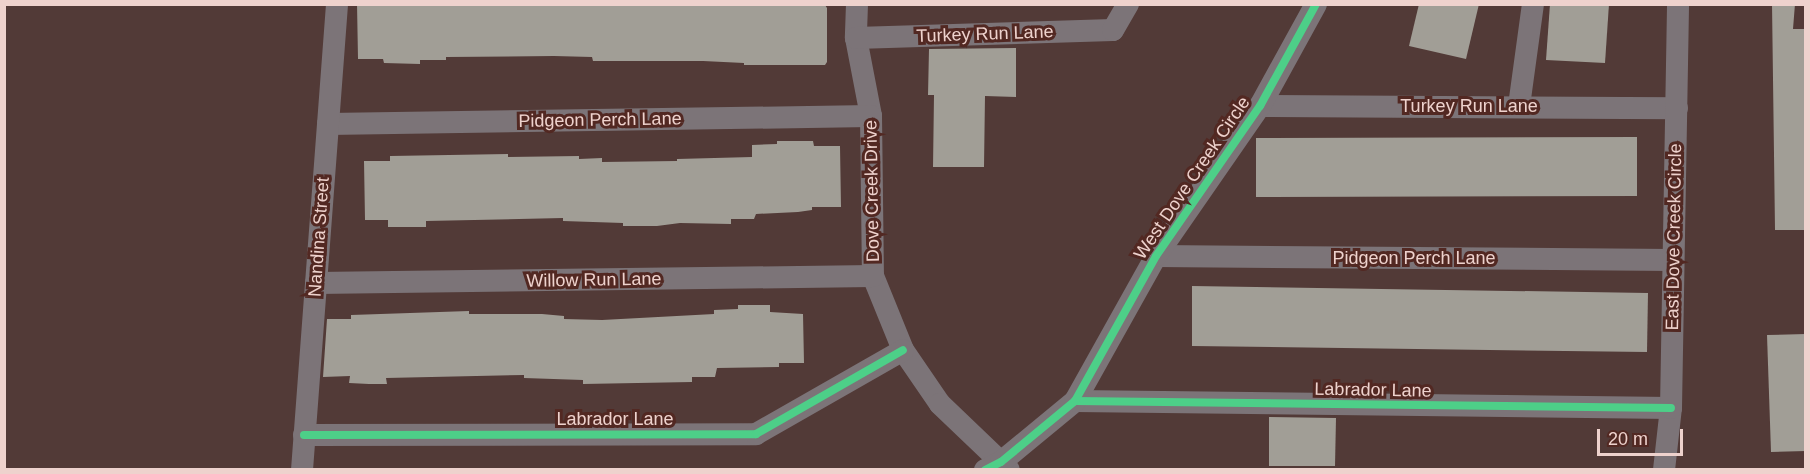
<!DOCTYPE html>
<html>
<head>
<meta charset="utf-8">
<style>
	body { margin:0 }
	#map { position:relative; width:1810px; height:474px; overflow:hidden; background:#523a37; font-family:Helvetica,sans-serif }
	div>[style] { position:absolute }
	.building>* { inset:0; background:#a19e96 }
	.street>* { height:22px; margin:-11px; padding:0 11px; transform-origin:11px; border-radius:11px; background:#7c7478 }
	.cycleway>* { height:8px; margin:-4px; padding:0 4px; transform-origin:4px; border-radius:4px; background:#4dcf88 }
	span { translate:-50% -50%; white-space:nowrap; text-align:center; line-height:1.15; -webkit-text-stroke:6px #522822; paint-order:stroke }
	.street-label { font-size:18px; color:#eed2cd }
	.frame { position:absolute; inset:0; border:6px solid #eed2cd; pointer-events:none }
	.scale { position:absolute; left:1597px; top:429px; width:86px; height:27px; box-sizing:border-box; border:3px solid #eed2cd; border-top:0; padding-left:8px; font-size:18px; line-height:21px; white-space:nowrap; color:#eed2cd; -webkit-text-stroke:4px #522822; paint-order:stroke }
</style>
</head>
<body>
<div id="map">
	<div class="building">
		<div style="clip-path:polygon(357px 4px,825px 5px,827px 8px,827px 62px,825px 65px,744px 65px,744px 63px,703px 61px,593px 61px,592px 57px,554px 56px,446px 57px,446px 60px,420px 60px,420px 64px,384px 63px,383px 59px,358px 59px)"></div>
		<div style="clip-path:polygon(1419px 4px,1479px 4px,1466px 59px,1409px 46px)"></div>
		<div style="clip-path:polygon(1550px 4px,1609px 4px,1605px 63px,1546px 60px)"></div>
		<div style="clip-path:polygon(1772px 4px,1795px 4px,1793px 29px,1806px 29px,1806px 230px,1775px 230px)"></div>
		<div style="clip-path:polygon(1016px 48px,1016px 97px,985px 96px,984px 167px,933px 167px,934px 95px,928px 95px,929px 49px)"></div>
		<div style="clip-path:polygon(1637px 137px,1637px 196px,1256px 197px,1256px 138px)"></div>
		<div style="clip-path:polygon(777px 141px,813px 141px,814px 146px,840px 146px,841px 207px,812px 207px,812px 210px,798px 212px,756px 214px,754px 219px,731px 219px,731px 224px,680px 223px,657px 226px,623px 226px,623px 223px,563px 221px,563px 218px,426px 221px,426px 227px,388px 227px,388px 220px,365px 220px,364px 161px,390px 161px,390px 156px,508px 154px,508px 157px,579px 156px,579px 159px,602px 158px,602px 162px,677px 161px,677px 159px,752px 157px,752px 145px,777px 144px)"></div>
		<div style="clip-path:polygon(1192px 286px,1648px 293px,1647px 352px,1192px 346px)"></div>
		<div style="clip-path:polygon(738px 305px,770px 305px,770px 312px,803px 314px,804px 363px,779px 363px,779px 367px,717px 368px,715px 377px,692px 377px,692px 382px,583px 384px,583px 380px,524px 378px,524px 375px,386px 378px,387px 384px,369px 384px,349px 383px,350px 376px,323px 377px,327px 319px,351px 319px,351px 315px,469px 311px,469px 314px,542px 314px,564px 316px,564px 319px,602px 320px,714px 314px,714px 310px,738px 309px)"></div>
		<div style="clip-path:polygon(1806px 334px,1806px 451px,1771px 452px,1767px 335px)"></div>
		<div style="clip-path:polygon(1269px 417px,1336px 418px,1335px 466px,1269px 466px)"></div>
	</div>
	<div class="street">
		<div style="left:857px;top:4px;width:34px;rotate:92deg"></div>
		<div style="left:856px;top:38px;width:79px;rotate:79.1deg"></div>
		<div style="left:871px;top:116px;width:160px;rotate:89.3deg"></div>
		<div style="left:873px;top:276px;width:80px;rotate:67.9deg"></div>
		<div style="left:903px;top:350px;width:65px;rotate:55.6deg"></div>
		<div style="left:940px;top:404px;width:95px;rotate:43.7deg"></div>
		<div style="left:856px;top:38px;width:257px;rotate:-1.8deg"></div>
		<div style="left:1113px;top:30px;width:30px;rotate:-60deg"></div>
		<div style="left:1260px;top:106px;width:417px;rotate:0.3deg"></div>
		<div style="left:1519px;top:106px;width:103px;rotate:-82.2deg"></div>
		<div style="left:328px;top:124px;width:543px;rotate:-0.84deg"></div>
		<div style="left:1156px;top:256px;width:516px;rotate:0.44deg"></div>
		<div style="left:316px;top:283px;width:557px;rotate:-0.72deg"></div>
		<div style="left:1075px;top:401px;width:596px;rotate:0.67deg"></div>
		<div style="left:304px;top:435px;width:452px;rotate:-0.1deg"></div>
		<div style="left:756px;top:434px;width:169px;rotate:-29.7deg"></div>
		<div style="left:302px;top:470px;width:467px;rotate:-85.7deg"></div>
		<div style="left:985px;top:470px;width:18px;rotate:-27deg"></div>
		<div style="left:1001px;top:462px;width:96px;rotate:-39.5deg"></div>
		<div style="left:1075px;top:401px;width:166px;rotate:-60.8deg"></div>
		<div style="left:1156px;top:256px;width:183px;rotate:-55.3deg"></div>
		<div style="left:1260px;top:106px;width:116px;rotate:-61.2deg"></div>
		<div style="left:1664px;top:470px;width:62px;rotate:-83.6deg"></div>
		<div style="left:1671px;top:408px;width:404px;rotate:-89deg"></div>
	</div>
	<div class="cycleway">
		<div style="left:1075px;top:401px;width:596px;rotate:0.67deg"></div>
		<div style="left:304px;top:435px;width:452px;rotate:-0.1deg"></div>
		<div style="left:756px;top:434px;width:169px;rotate:-29.7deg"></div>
		<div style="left:985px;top:470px;width:18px;rotate:-27deg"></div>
		<div style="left:1001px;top:462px;width:96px;rotate:-39.5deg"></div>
		<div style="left:1075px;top:401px;width:166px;rotate:-60.8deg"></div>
		<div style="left:1156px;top:256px;width:183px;rotate:-55.3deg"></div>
		<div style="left:1260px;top:106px;width:116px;rotate:-61.2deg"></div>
	</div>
	<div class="street-label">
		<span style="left:985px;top:34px;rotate:-2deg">Turkey Run Lane</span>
		<span style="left:1469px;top:106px">Turkey Run Lane</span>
		<span style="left:600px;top:120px;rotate:-1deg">Pidgeon Perch Lane</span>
		<span style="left:1192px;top:178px;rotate:-56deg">West Dove Creek Circle</span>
		<span style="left:872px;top:191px;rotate:-91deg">Dove Creek Drive</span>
		<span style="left:319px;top:237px;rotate:-86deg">Nandina Street</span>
		<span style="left:1674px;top:237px;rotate:-89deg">East Dove Creek Circle</span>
		<span style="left:1414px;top:258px">Pidgeon Perch Lane</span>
		<span style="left:594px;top:280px;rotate:-1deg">Willow Run Lane</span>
		<span style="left:1373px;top:390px;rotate:1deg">Labrador Lane</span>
		<span style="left:615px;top:419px">Labrador Lane</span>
	</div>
	<div class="frame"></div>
	<div class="scale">20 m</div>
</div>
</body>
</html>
